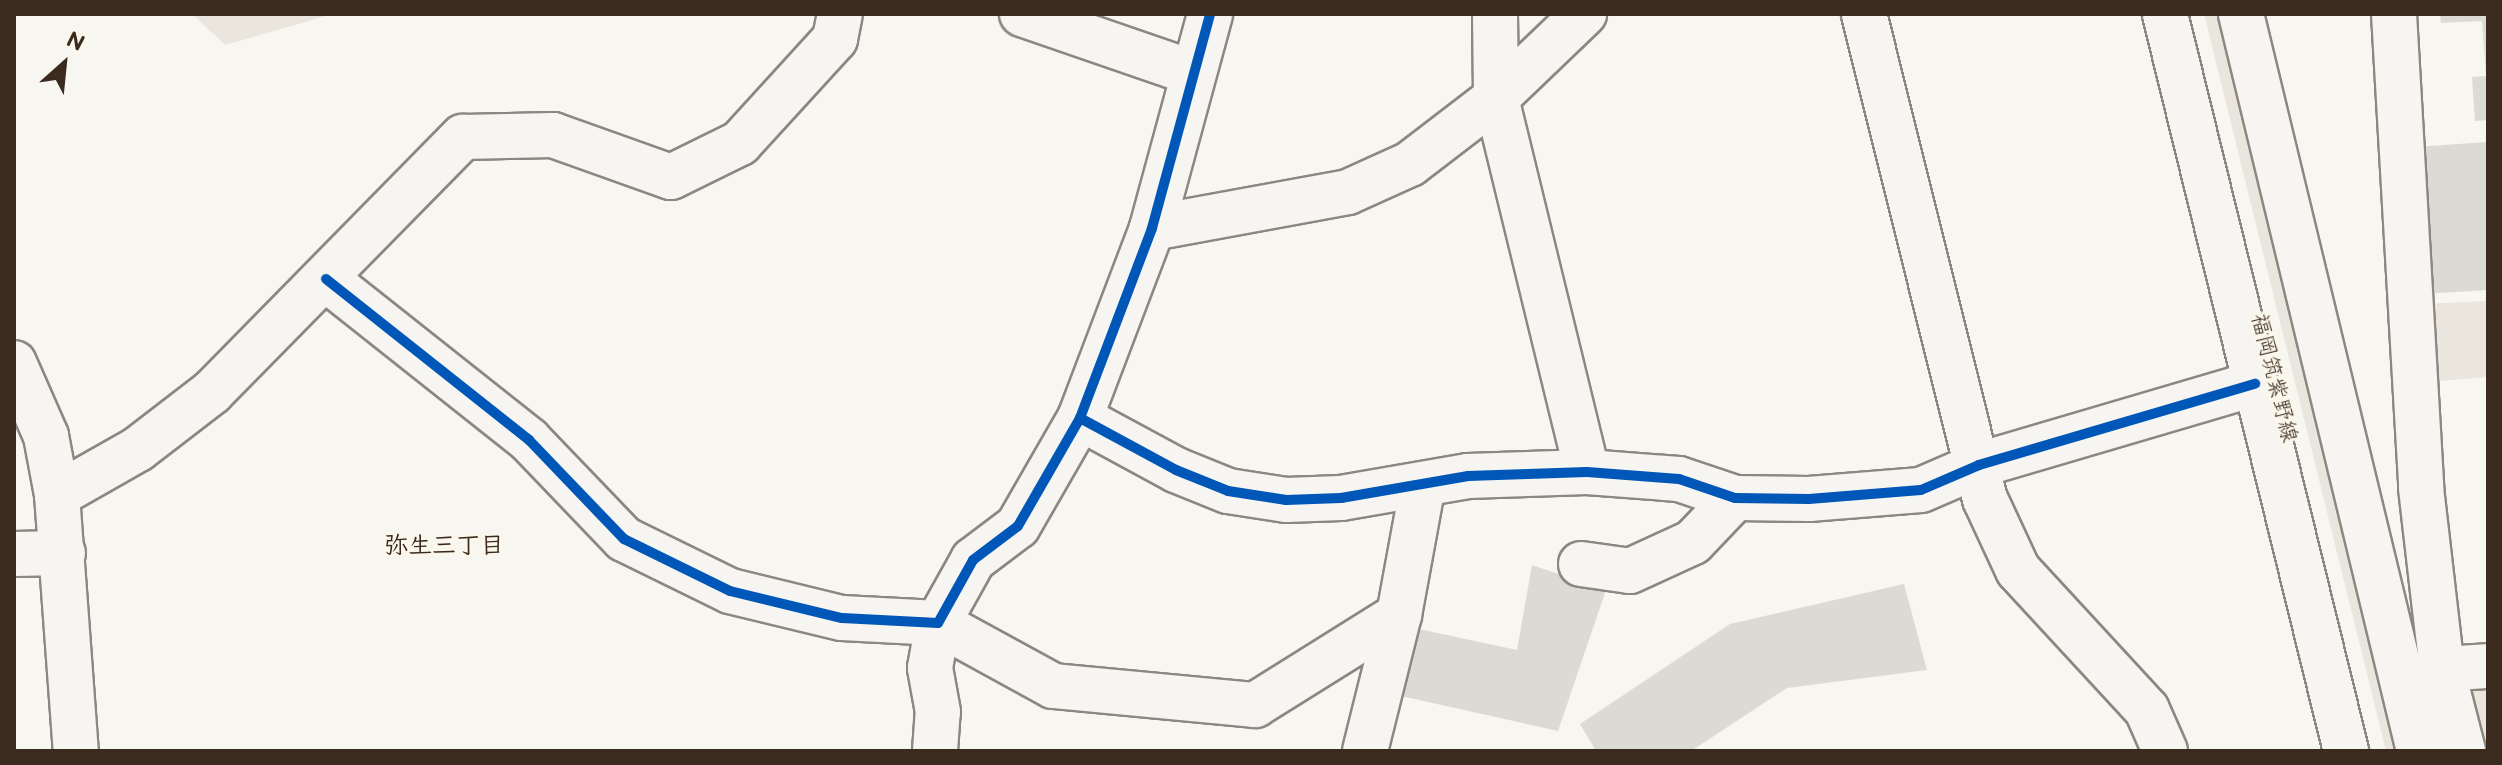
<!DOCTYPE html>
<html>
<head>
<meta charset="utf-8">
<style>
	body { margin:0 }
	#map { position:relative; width:2502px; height:765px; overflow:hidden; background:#f8f6f0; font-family:"Balsamiq Sans","Klee One",sans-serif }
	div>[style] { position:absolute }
	.green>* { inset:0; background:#eae6dd }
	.building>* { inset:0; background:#dcdad5 }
	.roads { filter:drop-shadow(2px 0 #8b8781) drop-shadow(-2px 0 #8b8781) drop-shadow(0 2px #8b8781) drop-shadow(0 -2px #8b8781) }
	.minor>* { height:44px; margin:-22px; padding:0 22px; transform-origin:22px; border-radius:22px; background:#f6f5f1 }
	.major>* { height:44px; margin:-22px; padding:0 22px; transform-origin:22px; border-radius:22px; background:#f6f5f1 }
	.cycleway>* { height:10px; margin:-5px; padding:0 5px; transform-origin:5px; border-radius:5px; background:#0057b8 }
	span { translate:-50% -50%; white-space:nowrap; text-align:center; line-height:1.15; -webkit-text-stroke:6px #fbf7ec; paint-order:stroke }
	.street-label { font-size:22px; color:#3b2a1e }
	.neighbourhood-label { font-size:24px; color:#3b2a1e; font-weight:700 }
	.frame { position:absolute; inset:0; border:16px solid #3b2a1e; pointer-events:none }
	.north { position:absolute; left:24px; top:24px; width:80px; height:80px; -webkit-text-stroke:6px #fbf7ec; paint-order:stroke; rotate:27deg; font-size:22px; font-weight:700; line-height:32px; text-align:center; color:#3b2a1e }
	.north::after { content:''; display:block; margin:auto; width:28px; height:36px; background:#3b2a1e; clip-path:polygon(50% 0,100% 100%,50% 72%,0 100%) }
</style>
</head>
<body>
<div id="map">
	<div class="green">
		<div style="clip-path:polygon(192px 14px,333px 14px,225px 45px)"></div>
		<div style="clip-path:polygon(2204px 14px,2232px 14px,2407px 751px,2386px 751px)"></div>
		<div style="clip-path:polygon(2488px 301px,2488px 377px,2426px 382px,2420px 304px)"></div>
		<div style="clip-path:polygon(2488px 682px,2488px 751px,2471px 751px,2456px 684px)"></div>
	</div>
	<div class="building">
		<div style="clip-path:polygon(2440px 14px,2488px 14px,2488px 120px,2475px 121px,2472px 77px,2486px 76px,2482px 21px,2441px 23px)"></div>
		<div style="clip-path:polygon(2488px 142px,2488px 290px,2424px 294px,2414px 147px)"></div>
		<div style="clip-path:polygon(1532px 565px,1606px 590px,1558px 731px,1401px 696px,1414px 628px,1517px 650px)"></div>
		<div style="clip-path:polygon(1904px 584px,1927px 670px,1787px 688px,1691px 751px,1596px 751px,1580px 724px,1730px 624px)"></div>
	</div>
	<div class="roads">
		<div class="minor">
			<div style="left:1022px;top:14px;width:181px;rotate:19deg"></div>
			<div style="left:1495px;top:14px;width:84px;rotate:89.3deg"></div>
			<div style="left:1496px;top:98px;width:385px;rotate:76.3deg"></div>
			<div style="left:1864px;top:14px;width:500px;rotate:76deg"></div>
			<div style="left:1985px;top:499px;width:78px;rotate:65.1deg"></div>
			<div style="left:2018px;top:570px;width:190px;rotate:47.3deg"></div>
			<div style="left:2147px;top:710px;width:45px;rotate:66.3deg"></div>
			<div style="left:2241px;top:14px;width:758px;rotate:76.42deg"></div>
			<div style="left:2394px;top:14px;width:475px;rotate:86.7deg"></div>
			<div style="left:2421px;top:488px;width:182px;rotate:83.4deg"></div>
			<div style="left:2442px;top:669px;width:85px;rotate:75.6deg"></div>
			<div style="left:1152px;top:228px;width:199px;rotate:-10.4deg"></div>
			<div style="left:1348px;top:192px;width:68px;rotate:-24.3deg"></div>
			<div style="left:1410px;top:164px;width:108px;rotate:-37.5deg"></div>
			<div style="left:1496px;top:98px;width:122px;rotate:-43.7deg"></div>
			<div style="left:326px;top:279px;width:259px;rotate:38.4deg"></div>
			<div style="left:529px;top:440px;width:137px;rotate:46.2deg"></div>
			<div style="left:624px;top:539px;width:118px;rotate:26.1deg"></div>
			<div style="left:730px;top:591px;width:115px;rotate:13.6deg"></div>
			<div style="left:842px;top:618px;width:96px;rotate:3deg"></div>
			<div style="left:938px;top:623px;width:72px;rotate:-60.9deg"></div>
			<div style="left:973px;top:560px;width:56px;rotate:-37.1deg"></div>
			<div style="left:1018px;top:526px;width:125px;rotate:-60.1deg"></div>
			<div style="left:1080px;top:418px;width:203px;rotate:-69.2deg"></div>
			<div style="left:1152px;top:228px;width:222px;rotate:-74.8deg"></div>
			<div style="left:14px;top:363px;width:80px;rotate:66.3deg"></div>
			<div style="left:46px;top:436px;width:60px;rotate:79.4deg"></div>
			<div style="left:57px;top:495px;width:257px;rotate:85.8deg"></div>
			<div style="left:1080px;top:418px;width:109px;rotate:28.4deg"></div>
			<div style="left:1176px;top:470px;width:56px;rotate:22deg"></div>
			<div style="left:1228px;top:491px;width:59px;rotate:8.8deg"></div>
			<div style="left:1286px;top:500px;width:55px;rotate:-2.1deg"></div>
			<div style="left:1341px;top:498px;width:129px;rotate:-9.8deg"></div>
			<div style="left:1468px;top:476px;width:119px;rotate:-1.9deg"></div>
			<div style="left:1587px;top:472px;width:92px;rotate:4.4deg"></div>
			<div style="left:1679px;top:479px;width:59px;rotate:18.7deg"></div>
			<div style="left:1735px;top:498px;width:74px;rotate:0.8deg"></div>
			<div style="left:1809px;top:499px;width:112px;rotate:-4.6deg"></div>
			<div style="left:1921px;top:490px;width:63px;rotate:-23.3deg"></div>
			<div style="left:1979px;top:465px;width:288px;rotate:-16.4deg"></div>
			<div style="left:57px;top:495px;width:93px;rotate:-29.6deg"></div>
			<div style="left:138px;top:449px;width:93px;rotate:-37.6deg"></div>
			<div style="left:212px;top:392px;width:358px;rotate:-45.5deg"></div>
			<div style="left:463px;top:137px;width:90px;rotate:-1.3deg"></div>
			<div style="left:553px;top:135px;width:125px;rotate:19.6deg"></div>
			<div style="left:671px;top:177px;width:77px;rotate:-26.2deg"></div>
			<div style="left:740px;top:143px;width:141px;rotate:-47.6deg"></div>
			<div style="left:835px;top:39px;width:25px;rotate:-79deg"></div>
			<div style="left:14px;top:554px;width:49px;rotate:-1.2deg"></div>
			<div style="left:1581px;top:564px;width:49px;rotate:8.1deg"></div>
			<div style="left:1630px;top:571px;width:69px;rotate:-24.7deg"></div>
			<div style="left:1693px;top:542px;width:61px;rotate:-46.3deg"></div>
			<div style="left:2442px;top:669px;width:46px;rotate:-3.7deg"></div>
			<div style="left:935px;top:751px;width:39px;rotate:-86deg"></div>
			<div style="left:938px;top:712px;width:45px;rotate:-100.3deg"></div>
			<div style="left:930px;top:668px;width:46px;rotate:-79.9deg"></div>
			<div style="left:938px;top:623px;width:131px;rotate:28.7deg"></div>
			<div style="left:1053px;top:686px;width:203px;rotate:5.4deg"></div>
			<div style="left:1255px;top:705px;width:170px;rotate:-32deg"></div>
			<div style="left:1399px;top:615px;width:133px;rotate:-79.6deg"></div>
			<div style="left:1365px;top:751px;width:140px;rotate:-76deg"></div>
		</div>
		<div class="major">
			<div style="left:2165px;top:14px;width:759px;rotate:76.2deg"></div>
		</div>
	</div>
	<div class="cycleway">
		<div style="left:326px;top:279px;width:259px;rotate:38.4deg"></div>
		<div style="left:529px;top:440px;width:137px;rotate:46.2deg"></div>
		<div style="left:624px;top:539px;width:118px;rotate:26.1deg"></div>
		<div style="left:730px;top:591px;width:115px;rotate:13.6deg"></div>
		<div style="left:842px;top:618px;width:96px;rotate:3deg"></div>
		<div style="left:938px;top:623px;width:72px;rotate:-60.9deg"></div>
		<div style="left:973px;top:560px;width:56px;rotate:-37.1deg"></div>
		<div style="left:1018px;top:526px;width:125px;rotate:-60.1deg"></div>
		<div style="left:1080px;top:418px;width:203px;rotate:-69.2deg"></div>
		<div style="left:1152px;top:228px;width:222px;rotate:-74.8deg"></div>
		<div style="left:1080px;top:418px;width:109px;rotate:28.4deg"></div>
		<div style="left:1176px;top:470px;width:56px;rotate:22deg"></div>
		<div style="left:1228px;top:491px;width:59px;rotate:8.8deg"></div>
		<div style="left:1286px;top:500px;width:55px;rotate:-2.1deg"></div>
		<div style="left:1341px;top:498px;width:129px;rotate:-9.8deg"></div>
		<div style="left:1468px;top:476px;width:119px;rotate:-1.9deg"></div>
		<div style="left:1587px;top:472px;width:92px;rotate:4.4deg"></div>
		<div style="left:1679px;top:479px;width:59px;rotate:18.7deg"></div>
		<div style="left:1735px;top:498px;width:74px;rotate:0.8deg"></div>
		<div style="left:1809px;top:499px;width:112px;rotate:-4.6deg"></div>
		<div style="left:1921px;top:490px;width:63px;rotate:-23.3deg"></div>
		<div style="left:1979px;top:465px;width:288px;rotate:-16.4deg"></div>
	</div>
	<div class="street-label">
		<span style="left:2274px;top:378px;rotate:76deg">福岡筑紫野線</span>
	</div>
	<div class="neighbourhood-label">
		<span style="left:444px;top:546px">弥生三丁目</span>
	</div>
	<div class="frame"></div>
	<div class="north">N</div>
</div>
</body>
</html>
